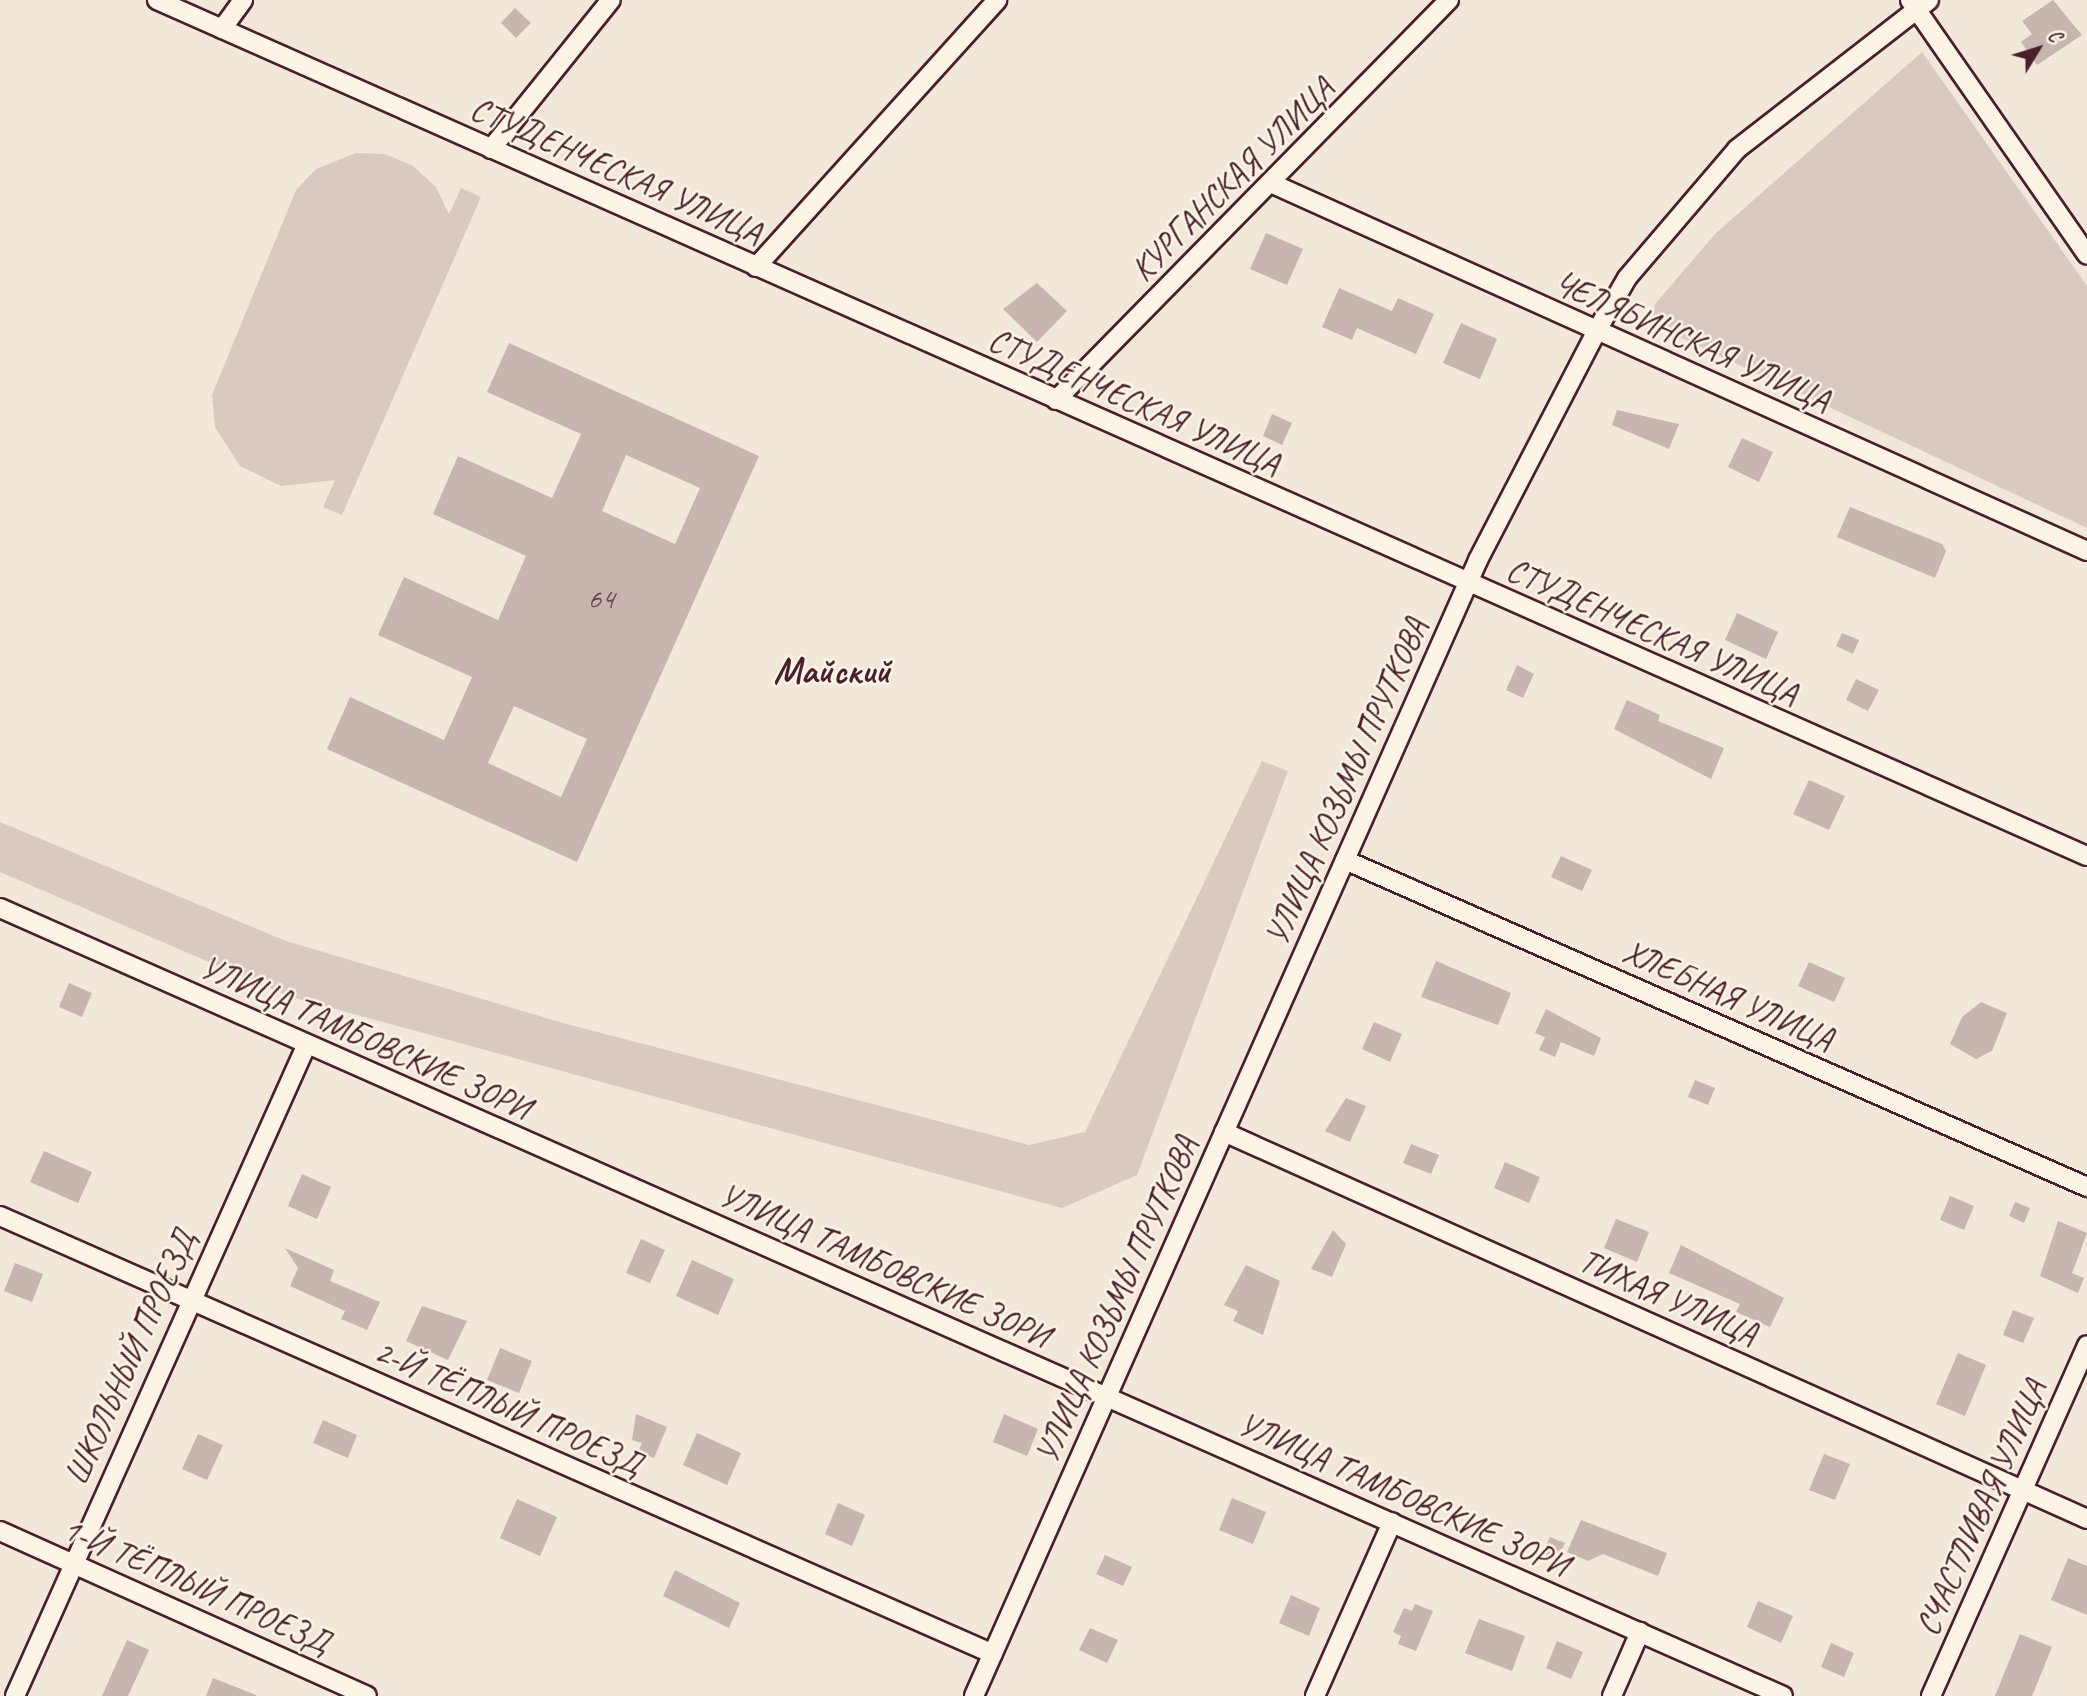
<!DOCTYPE html>
<html>
<head>
<meta charset="utf-8">
<style>
	body { margin:0 }
	#map { position:relative; width:2087px; height:1696px; overflow:hidden; background:#f1e8da; font-family:Caveat,sans-serif }
	div>[style] { position:absolute }
	.green>* { inset:0; background:#d8cac0 }
	.building>* { inset:0; background:#c7b6af }
	.roads { filter:drop-shadow(2px 0 #4a1f2b) drop-shadow(-2px 0 #4a1f2b) drop-shadow(0 2px #4a1f2b) drop-shadow(0 -2px #4a1f2b) }
	.street>* { height:18px; margin:-9px; padding:0 9px; transform-origin:9px; border-radius:9px; background:#fcf5e5 }
	span { translate:-50% -50%; white-space:nowrap; text-align:center; line-height:1.15; -webkit-text-stroke:5px #fcf5e5; paint-order:stroke }
	.number-label { font-size:30px; color:#69454c }
	.number-label span { -webkit-text-stroke-width:0 }
	.street-label { font-size:33px; color:#4a1f2b }
	.quarter-label { font-size:37px; color:#4a1f2b; font-weight:700 }
	.north { position:absolute; left:2003px; top:14px; width:70px; height:70px; -webkit-text-stroke:5px #fcf5e5; paint-order:stroke; rotate:52deg; font-size:19px; font-weight:700; line-height:28px; text-align:center; color:#4a1f2b }
	.north::after { content:''; display:block; margin:auto; width:24px; height:32px; background:#4a1f2b; clip-path:polygon(50% 0,100% 100%,50% 72%,0 100%) }
</style>
</head>
<body>
<div id="map">
	<div class="green">
		<div style="clip-path:polygon(1922px 52px,2087px 286px,2087px 528px,1652px 324px,1655px 304px,1716px 233px)"></div>
		<div style="clip-path:polygon(356px 153px,385px 154px,413px 166px,436px 187px,449px 214px,461px 188px,481px 197px,342px 515px,323px 507px,335px 480px,281px 486px,240px 466px,215px 427px,212px 395px,296px 190px,316px 169px)"></div>
		<div style="clip-path:polygon(1262px 761px,1288px 771px,1137px 1175px,1062px 1208px,288px 996px,0 872px,0 822px,286px 941px,563px 1023px,1029px 1145px,1085px 1132px)"></div>
	</div>
	<div class="building">
		<div style="clip-path:polygon(2053px 0,2082px 35px,2037px 65px,2021px 42px,2032px 34px,2022px 21px)"></div>
		<div style="clip-path:polygon(515px 8px,531px 23px,516px 38px,501px 23px)"></div>
		<div style="clip-path:polygon(1266px 233px,1303px 249px,1287px 285px,1250px 269px)"></div>
		<div style="clip-path:polygon(1037px 283px,1067px 311px,1037px 342px,1003px 309px)"></div>
		<div style="clip-path:polygon(1339px 288px,1392px 311px,1398px 298px,1434px 314px,1416px 354px,1357px 328px,1352px 340px,1322px 327px)"></div>
		<div style="clip-path:polygon(1461px 323px,1497px 339px,1480px 379px,1443px 363px)"></div>
		<div style="clip-path:polygon(evenodd,509px 343px,759px 456px,577px 862px,327px 749px,350px 697px,444px 740px,472px 677px,378px 635px,404px 577px,498px 620px,526px 556px,433px 514px,458px 456px,552px 498px,581px 434px,487px 392px,509px 343px,626px 455px,700px 488px,675px 544px,602px 511px,626px 455px,509px 343px,514px 706px,587px 739px,561px 797px,488px 763px,514px 706px)"></div>
		<div style="clip-path:polygon(1617px 410px,1679px 424px,1669px 449px,1612px 425px)"></div>
		<div style="clip-path:polygon(1272px 414px,1292px 423px,1282px 445px,1263px 436px)"></div>
		<div style="clip-path:polygon(1742px 438px,1773px 452px,1759px 482px,1728px 467px)"></div>
		<div style="clip-path:polygon(1850px 507px,1942px 544px,1946px 551px,1935px 578px,1837px 537px)"></div>
		<div style="clip-path:polygon(1737px 613px,1778px 632px,1766px 659px,1725px 640px)"></div>
		<div style="clip-path:polygon(1842px 633px,1859px 640px,1853px 654px,1836px 646px)"></div>
		<div style="clip-path:polygon(1517px 665px,1534px 674px,1523px 698px,1506px 690px)"></div>
		<div style="clip-path:polygon(1856px 679px,1879px 690px,1868px 711px,1846px 700px)"></div>
		<div style="clip-path:polygon(1627px 700px,1660px 715px,1658px 721px,1724px 748px,1711px 779px,1614px 729px)"></div>
		<div style="clip-path:polygon(1809px 780px,1845px 796px,1829px 830px,1793px 814px)"></div>
		<div style="clip-path:polygon(1561px 856px,1592px 870px,1582px 891px,1551px 877px)"></div>
		<div style="clip-path:polygon(1436px 961px,1511px 993px,1498px 1025px,1421px 997px)"></div>
		<div style="clip-path:polygon(1809px 962px,1845px 978px,1834px 1002px,1798px 986px)"></div>
		<div style="clip-path:polygon(69px 983px,92px 993px,82px 1017px,59px 1007px)"></div>
		<div style="clip-path:polygon(1981px 1002px,2007px 1013px,1992px 1051px,1976px 1059px,1950px 1044px,1962px 1017px)"></div>
		<div style="clip-path:polygon(1546px 1009px,1601px 1038px,1594px 1056px,1561px 1042px,1555px 1057px,1539px 1050px,1545px 1037px,1535px 1033px)"></div>
		<div style="clip-path:polygon(1374px 1022px,1402px 1034px,1390px 1062px,1362px 1049px)"></div>
		<div style="clip-path:polygon(1695px 1080px,1715px 1088px,1708px 1105px,1688px 1097px)"></div>
		<div style="clip-path:polygon(1346px 1098px,1366px 1106px,1350px 1142px,1325px 1131px)"></div>
		<div style="clip-path:polygon(1411px 1144px,1439px 1155px,1431px 1174px,1403px 1163px)"></div>
		<div style="clip-path:polygon(44px 1151px,92px 1172px,78px 1203px,30px 1182px)"></div>
		<div style="clip-path:polygon(1505px 1162px,1540px 1177px,1529px 1203px,1494px 1188px)"></div>
		<div style="clip-path:polygon(302px 1174px,331px 1187px,317px 1219px,288px 1206px)"></div>
		<div style="clip-path:polygon(1950px 1196px,1974px 1206px,1964px 1230px,1940px 1220px)"></div>
		<div style="clip-path:polygon(2015px 1202px,2030px 1208px,2024px 1223px,2009px 1216px)"></div>
		<div style="clip-path:polygon(1616px 1219px,1649px 1232px,1637px 1262px,1604px 1248px)"></div>
		<div style="clip-path:polygon(2058px 1221px,2087px 1233px,2072px 1273px,2084px 1278px,2078px 1293px,2040px 1276px)"></div>
		<div style="clip-path:polygon(1333px 1230px,1346px 1244px,1332px 1277px,1311px 1269px)"></div>
		<div style="clip-path:polygon(641px 1239px,665px 1250px,650px 1283px,626px 1273px)"></div>
		<div style="clip-path:polygon(1681px 1245px,1784px 1298px,1770px 1327px,1736px 1312px,1740px 1304px,1669px 1273px)"></div>
		<div style="clip-path:polygon(285px 1248px,334px 1270px,330px 1281px,380px 1302px,367px 1330px,341px 1319px,345px 1311px,290px 1286px,298px 1268px)"></div>
		<div style="clip-path:polygon(692px 1260px,734px 1279px,718px 1315px,676px 1296px)"></div>
		<div style="clip-path:polygon(15px 1263px,43px 1274px,32px 1302px,4px 1291px)"></div>
		<div style="clip-path:polygon(1246px 1265px,1280px 1281px,1263px 1335px,1233px 1321px,1238px 1311px,1224px 1305px)"></div>
		<div style="clip-path:polygon(422px 1306px,467px 1321px,448px 1360px,406px 1341px)"></div>
		<div style="clip-path:polygon(2013px 1310px,2034px 1318px,2023px 1343px,2003px 1335px)"></div>
		<div style="clip-path:polygon(500px 1348px,532px 1361px,519px 1393px,487px 1380px)"></div>
		<div style="clip-path:polygon(1958px 1353px,1986px 1365px,1965px 1416px,1936px 1404px)"></div>
		<div style="clip-path:polygon(636px 1414px,667px 1427px,654px 1458px,638px 1452px,642px 1443px,632px 1440px)"></div>
		<div style="clip-path:polygon(1004px 1414px,1038px 1429px,1027px 1456px,993px 1442px)"></div>
		<div style="clip-path:polygon(323px 1420px,357px 1435px,348px 1458px,313px 1443px)"></div>
		<div style="clip-path:polygon(697px 1433px,741px 1453px,727px 1485px,683px 1465px)"></div>
		<div style="clip-path:polygon(198px 1434px,223px 1445px,207px 1480px,182px 1469px)"></div>
		<div style="clip-path:polygon(1824px 1454px,1850px 1464px,1835px 1500px,1809px 1490px)"></div>
		<div style="clip-path:polygon(1232px 1498px,1266px 1512px,1253px 1544px,1219px 1530px)"></div>
		<div style="clip-path:polygon(517px 1499px,557px 1517px,540px 1556px,500px 1538px)"></div>
		<div style="clip-path:polygon(838px 1503px,865px 1515px,852px 1546px,825px 1534px)"></div>
		<div style="clip-path:polygon(1581px 1520px,1667px 1553px,1658px 1576px,1603px 1554px,1588px 1561px,1567px 1552px)"></div>
		<div style="clip-path:polygon(1550px 1537px,1565px 1543px,1557px 1561px,1542px 1554px)"></div>
		<div style="clip-path:polygon(1105px 1555px,1132px 1567px,1123px 1586px,1096px 1574px)"></div>
		<div style="clip-path:polygon(2068px 1558px,2087px 1566px,2087px 1615px,2051px 1600px)"></div>
		<div style="clip-path:polygon(675px 1570px,740px 1603px,729px 1628px,663px 1596px)"></div>
		<div style="clip-path:polygon(1291px 1595px,1320px 1608px,1309px 1636px,1279px 1623px)"></div>
		<div style="clip-path:polygon(1758px 1601px,1793px 1616px,1781px 1643px,1747px 1627px)"></div>
		<div style="clip-path:polygon(1415px 1604px,1433px 1611px,1416px 1651px,1398px 1644px,1401px 1636px,1393px 1632px,1404px 1608px,1412px 1611px)"></div>
		<div style="clip-path:polygon(1479px 1619px,1525px 1636px,1512px 1671px,1465px 1653px)"></div>
		<div style="clip-path:polygon(1090px 1628px,1118px 1640px,1107px 1663px,1079px 1650px)"></div>
		<div style="clip-path:polygon(2020px 1634px,2052px 1647px,2032px 1696px,1995px 1696px)"></div>
		<div style="clip-path:polygon(127px 1640px,149px 1650px,128px 1696px,102px 1696px)"></div>
		<div style="clip-path:polygon(1557px 1641px,1583px 1652px,1571px 1679px,1546px 1668px)"></div>
		<div style="clip-path:polygon(1831px 1643px,1854px 1653px,1844px 1677px,1821px 1667px)"></div>
		<div style="clip-path:polygon(213px 1678px,256px 1695px,256px 1696px,206px 1696px)"></div>
	</div>
	<div class="roads">
		<div class="street">
			<div style="left:157px;top:0;width:2111px;rotate:23.92deg"></div>
			<div style="left:1910px;top:0;width:310px;rotate:55.2deg"></div>
			<div style="left:222px;top:29px;width:36px;rotate:-54deg"></div>
			<div style="left:491px;top:149px;width:191px;rotate:-51.2deg"></div>
			<div style="left:1273px;top:184px;width:893px;rotate:24.27deg"></div>
			<div style="left:756px;top:267px;width:360px;rotate:-47.9deg"></div>
			<div style="left:1056px;top:400px;width:561px;rotate:-45.51deg"></div>
			<div style="left:1345px;top:860px;width:811px;rotate:23.78deg"></div>
			<div style="left:0;top:908px;width:1949px;rotate:23.84deg"></div>
			<div style="left:1224px;top:1132px;width:946px;rotate:24.15deg"></div>
			<div style="left:0;top:1216px;width:1085px;rotate:23.8deg"></div>
			<div style="left:0;top:1531px;width:402px;rotate:24.2deg"></div>
			<div style="left:15px;top:1696px;width:712px;rotate:-65.88deg"></div>
			<div style="left:974px;top:1696px;width:1243px;rotate:-66.07deg"></div>
			<div style="left:1478px;top:560px;width:257px;rotate:-62.6deg"></div>
			<div style="left:1596px;top:332px;width:62px;rotate:-60.1deg"></div>
			<div style="left:1627px;top:278px;width:170px;rotate:-49.5deg"></div>
			<div style="left:1737px;top:149px;width:243px;rotate:-37.8deg"></div>
			<div style="left:1315px;top:1696px;width:190px;rotate:-66.1deg"></div>
			<div style="left:1612px;top:1696px;width:70px;rotate:-66.4deg"></div>
			<div style="left:1931px;top:1696px;width:384px;rotate:-66deg"></div>
		</div>
	</div>
	<div class="number-label">
		<span style="left:601px;top:598px">64</span>
	</div>
	<div class="street-label">
		<span style="left:616px;top:171px;rotate:24deg">СТУДЕНЧЕСКАЯ УЛИЦА</span>
		<span style="left:1233px;top:180px;rotate:-45deg">КУРГАНСКАЯ УЛИЦА</span>
		<span style="left:1692px;top:342px;rotate:24deg">ЧЕЛЯБИНСКАЯ УЛИЦА</span>
		<span style="left:1134px;top:402px;rotate:24deg">СТУДЕНЧЕСКАЯ УЛИЦА</span>
		<span style="left:1652px;top:632px;rotate:24deg">СТУДЕНЧЕСКАЯ УЛИЦА</span>
		<span style="left:1347px;top:782px;rotate:-66deg">УЛИЦА КОЗЬМЫ ПРУТКОВА</span>
		<span style="left:1728px;top:996px;rotate:24deg">ХЛЕБНАЯ УЛИЦА</span>
		<span style="left:365px;top:1038px;rotate:24deg">УЛИЦА ТАМБОВСКИЕ ЗОРИ</span>
		<span style="left:884px;top:1266px;rotate:24deg">УЛИЦА ТАМБОВСКИЕ ЗОРИ</span>
		<span style="left:1668px;top:1298px;rotate:24deg">ТИХАЯ УЛИЦА</span>
		<span style="left:1117px;top:1300px;rotate:-66deg">УЛИЦА КОЗЬМЫ ПРУТКОВА</span>
		<span style="left:131px;top:1358px;rotate:-66deg">ШКОЛЬНЫЙ ПРОЕЗД</span>
		<span style="left:508px;top:1408px;rotate:24deg">2-Й ТЁПЛЫЙ ПРОЕЗД</span>
		<span style="left:1403px;top:1495px;rotate:24deg">УЛИЦА ТАМБОВСКИЕ ЗОРИ</span>
		<span style="left:1982px;top:1508px;rotate:-66deg">СЧАСТЛИВАЯ УЛИЦА</span>
		<span style="left:196px;top:1586px;rotate:24deg">1-Й ТЁПЛЫЙ ПРОЕЗД</span>
	</div>
	<div class="quarter-label">
		<span style="left:832px;top:671px">Майский</span>
	</div>
	<div class="north">С</div>
</div>
</body>
</html>
